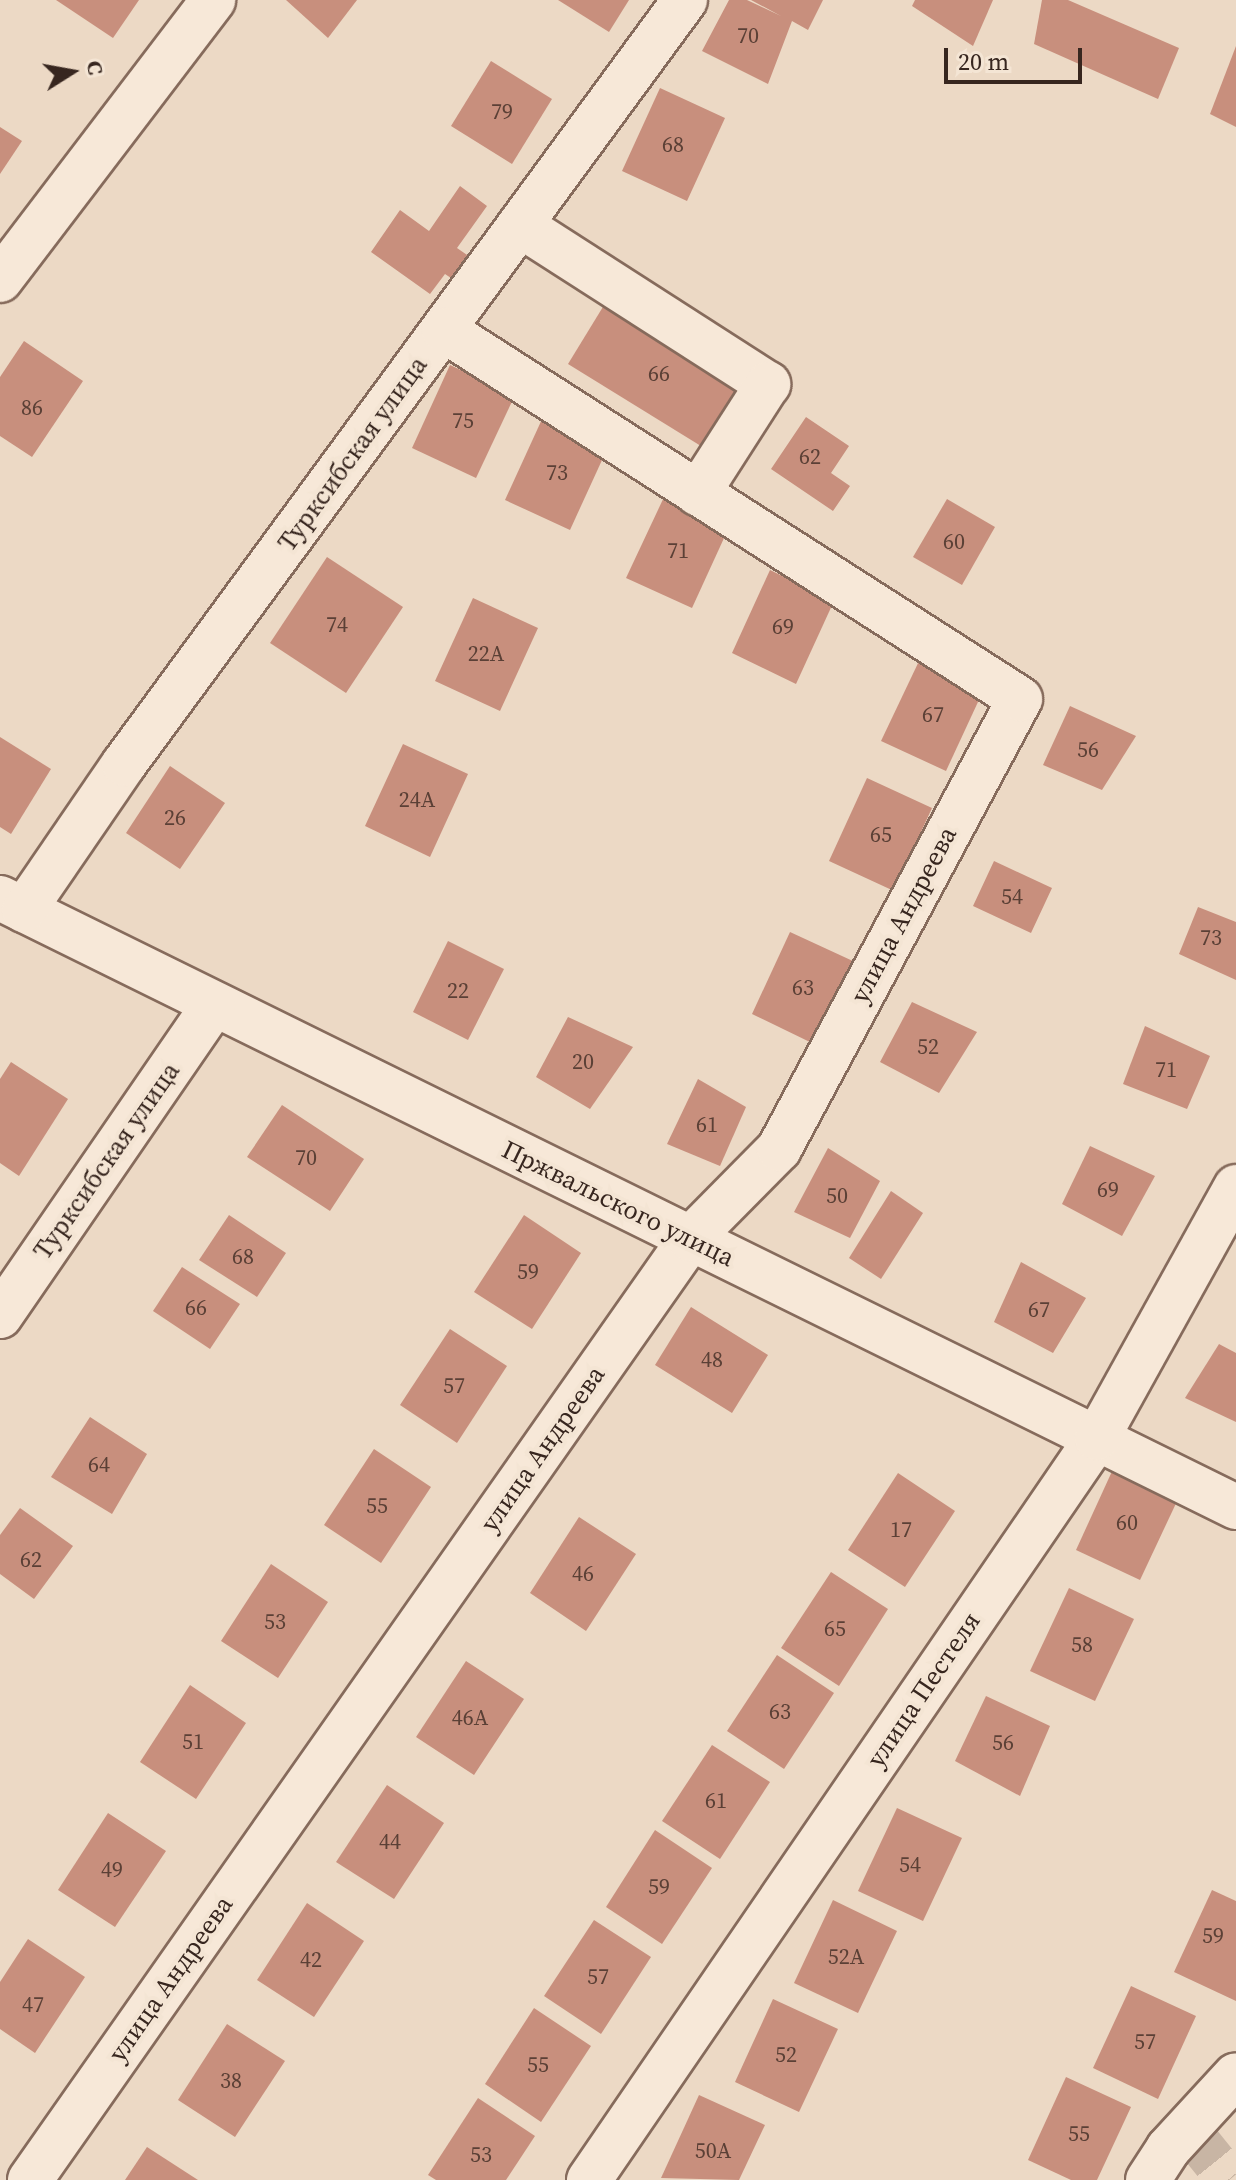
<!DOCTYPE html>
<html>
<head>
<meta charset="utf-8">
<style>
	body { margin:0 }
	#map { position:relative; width:1236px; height:2180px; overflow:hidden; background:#ecd9c5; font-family:"Source Serif 4",serif }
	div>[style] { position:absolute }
	.building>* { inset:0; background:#c88f7d }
	.minor-tunnel>* { height:44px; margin-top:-22px; transform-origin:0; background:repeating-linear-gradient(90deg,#c8b5a4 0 44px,transparent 0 66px) }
	.roads { filter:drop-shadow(2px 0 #866b5c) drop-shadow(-2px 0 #866b5c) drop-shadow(0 2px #866b5c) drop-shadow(0 -2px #866b5c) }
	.minor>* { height:44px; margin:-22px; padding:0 22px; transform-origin:22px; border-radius:22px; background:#f7e8d8 }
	span { translate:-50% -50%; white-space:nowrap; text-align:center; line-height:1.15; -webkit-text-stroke:8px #f4e5d4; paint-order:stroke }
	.number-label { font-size:22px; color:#5b4036 }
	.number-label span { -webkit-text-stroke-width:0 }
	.street-label { font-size:26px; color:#37261f }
	.north { position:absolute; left:32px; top:32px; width:80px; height:80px; -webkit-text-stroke:6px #f4e5d4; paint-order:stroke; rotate:79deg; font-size:22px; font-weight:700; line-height:32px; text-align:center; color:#37261f }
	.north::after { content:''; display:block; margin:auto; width:28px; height:36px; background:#37261f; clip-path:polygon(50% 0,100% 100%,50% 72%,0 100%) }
	.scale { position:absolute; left:944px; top:48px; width:138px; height:36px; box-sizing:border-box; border:4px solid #37261f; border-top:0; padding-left:10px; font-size:24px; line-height:28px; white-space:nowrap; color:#37261f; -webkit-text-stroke:6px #f4e5d4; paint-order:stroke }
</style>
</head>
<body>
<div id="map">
	<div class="building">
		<div style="clip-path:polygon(56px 0,139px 0,113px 38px)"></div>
		<div style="clip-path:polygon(286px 0,357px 0,328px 38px)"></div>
		<div style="clip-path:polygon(558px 0,629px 0,609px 32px)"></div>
		<div style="clip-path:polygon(729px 0,747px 0,781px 16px,751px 0,823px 0,808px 30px,792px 21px,768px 84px,702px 51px)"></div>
		<div style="clip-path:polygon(915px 0,993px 0,973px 46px,912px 6px)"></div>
		<div style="clip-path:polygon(1042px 0,1068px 0,1179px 48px,1158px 99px,1034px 44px)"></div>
		<div style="clip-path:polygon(1236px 46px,1236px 127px,1210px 114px)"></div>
		<div style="clip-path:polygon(491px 61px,552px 99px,512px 164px,451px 126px)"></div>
		<div style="clip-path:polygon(660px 88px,725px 118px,687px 201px,622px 171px)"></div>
		<div style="clip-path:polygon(0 127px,22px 141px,0 174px)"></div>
		<div style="clip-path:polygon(460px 186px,487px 206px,457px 248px,470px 257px,454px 280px,445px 274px,430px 294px,371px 252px,400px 210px,429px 231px)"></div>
		<div style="clip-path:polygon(609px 297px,750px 385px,709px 451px,568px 364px)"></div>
		<div style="clip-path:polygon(24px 341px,83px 381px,32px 457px,0 436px,0 377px)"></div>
		<div style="clip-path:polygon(450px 365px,515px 395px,476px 478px,412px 448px)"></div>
		<div style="clip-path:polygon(543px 417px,608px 447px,570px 530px,505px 500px)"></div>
		<div style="clip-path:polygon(806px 417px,849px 446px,831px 473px,850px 486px,833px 511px,771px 469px)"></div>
		<div style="clip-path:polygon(665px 495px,730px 525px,692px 608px,626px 578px)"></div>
		<div style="clip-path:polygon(947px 499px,995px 527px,962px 585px,913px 557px)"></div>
		<div style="clip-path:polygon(327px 557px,403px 607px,346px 693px,270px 643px)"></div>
		<div style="clip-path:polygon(770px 570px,834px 601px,796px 684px,732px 653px)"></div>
		<div style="clip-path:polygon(473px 598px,538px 628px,500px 711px,435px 681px)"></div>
		<div style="clip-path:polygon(920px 659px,984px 689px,946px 771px,881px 741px)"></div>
		<div style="clip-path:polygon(1070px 706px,1136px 736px,1102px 790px,1043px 765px)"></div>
		<div style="clip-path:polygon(0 737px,51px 769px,11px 834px,0 827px)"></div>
		<div style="clip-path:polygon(403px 744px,468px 774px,430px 857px,365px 826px)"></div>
		<div style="clip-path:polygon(170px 766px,225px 803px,180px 869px,126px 833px)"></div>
		<div style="clip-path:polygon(867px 778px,932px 808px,894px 891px,829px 861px)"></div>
		<div style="clip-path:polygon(994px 861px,1052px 888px,1031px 933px,973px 906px)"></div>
		<div style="clip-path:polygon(1198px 907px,1236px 922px,1236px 980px,1179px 954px)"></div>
		<div style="clip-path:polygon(790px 932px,855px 962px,816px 1045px,752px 1014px)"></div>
		<div style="clip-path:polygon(448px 941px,504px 969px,468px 1040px,413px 1012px)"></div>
		<div style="clip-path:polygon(912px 1002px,977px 1032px,939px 1093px,880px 1062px)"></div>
		<div style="clip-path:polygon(568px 1017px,633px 1047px,590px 1109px,536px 1077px)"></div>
		<div style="clip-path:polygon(1145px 1026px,1210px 1056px,1187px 1109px,1123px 1084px)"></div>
		<div style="clip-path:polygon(11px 1062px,68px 1099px,19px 1176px,0 1163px,0 1079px)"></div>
		<div style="clip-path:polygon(698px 1079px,746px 1107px,720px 1166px,667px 1144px)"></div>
		<div style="clip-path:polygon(282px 1105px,364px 1159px,330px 1211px,247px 1157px)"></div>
		<div style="clip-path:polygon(1090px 1146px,1155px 1176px,1122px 1236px,1062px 1204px)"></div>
		<div style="clip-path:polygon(828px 1148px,880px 1181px,850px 1238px,794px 1212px)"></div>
		<div style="clip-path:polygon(891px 1191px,923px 1213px,881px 1279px,849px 1258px)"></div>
		<div style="clip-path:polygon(229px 1215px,286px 1253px,257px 1297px,199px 1260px)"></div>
		<div style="clip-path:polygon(524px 1215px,581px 1253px,532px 1329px,474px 1292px)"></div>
		<div style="clip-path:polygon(1021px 1262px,1086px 1298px,1053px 1353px,994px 1322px)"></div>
		<div style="clip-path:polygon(182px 1267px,240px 1304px,210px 1349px,153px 1311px)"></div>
		<div style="clip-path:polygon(691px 1307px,768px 1355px,732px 1413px,655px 1365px)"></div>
		<div style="clip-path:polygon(450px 1329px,507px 1366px,457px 1443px,400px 1405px)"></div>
		<div style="clip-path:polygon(1219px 1344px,1236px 1353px,1236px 1422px,1185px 1398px)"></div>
		<div style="clip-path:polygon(90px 1417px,147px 1454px,112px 1514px,51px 1477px)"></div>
		<div style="clip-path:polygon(374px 1449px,431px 1487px,381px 1563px,324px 1525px)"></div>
		<div style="clip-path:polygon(1114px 1467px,1179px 1497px,1140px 1580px,1076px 1550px)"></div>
		<div style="clip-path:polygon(898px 1473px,955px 1511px,905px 1587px,848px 1550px)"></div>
		<div style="clip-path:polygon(20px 1508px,73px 1546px,34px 1599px,0 1574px,0 1535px)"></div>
		<div style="clip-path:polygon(579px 1517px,636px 1554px,586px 1631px,530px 1593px)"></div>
		<div style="clip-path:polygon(271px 1564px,328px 1602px,278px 1678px,221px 1641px)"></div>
		<div style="clip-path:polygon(831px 1572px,888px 1609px,839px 1686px,781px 1648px)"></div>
		<div style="clip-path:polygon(1069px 1588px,1134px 1619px,1095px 1701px,1030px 1671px)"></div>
		<div style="clip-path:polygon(777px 1655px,834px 1693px,784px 1769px,727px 1731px)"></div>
		<div style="clip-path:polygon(466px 1661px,524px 1699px,474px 1775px,416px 1737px)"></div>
		<div style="clip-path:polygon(190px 1685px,246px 1723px,196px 1799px,140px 1762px)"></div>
		<div style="clip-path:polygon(986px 1696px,1050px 1726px,1020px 1796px,955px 1761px)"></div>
		<div style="clip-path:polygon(712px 1745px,770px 1782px,720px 1859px,662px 1821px)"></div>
		<div style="clip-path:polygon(387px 1785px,444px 1823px,394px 1899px,336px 1862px)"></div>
		<div style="clip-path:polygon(897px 1808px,962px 1838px,923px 1921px,858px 1891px)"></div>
		<div style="clip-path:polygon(108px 1813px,166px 1851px,115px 1927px,58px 1890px)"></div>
		<div style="clip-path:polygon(655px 1830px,712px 1868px,662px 1944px,606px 1907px)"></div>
		<div style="clip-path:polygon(1212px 1890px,1236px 1901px,1236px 2001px,1174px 1972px)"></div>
		<div style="clip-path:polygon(833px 1900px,897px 1931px,858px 2013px,794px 1983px)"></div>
		<div style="clip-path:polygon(307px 1903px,364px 1941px,314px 2017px,257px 1980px)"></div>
		<div style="clip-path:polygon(594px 1920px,651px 1957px,601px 2034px,544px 1996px)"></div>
		<div style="clip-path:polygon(28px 1939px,85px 1977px,35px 2053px,0 2029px,0 1982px)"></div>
		<div style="clip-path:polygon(1131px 1986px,1196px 2016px,1158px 2099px,1093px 2068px)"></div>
		<div style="clip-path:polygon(773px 1999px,838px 2029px,799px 2112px,735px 2082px)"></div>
		<div style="clip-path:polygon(534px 2008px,591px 2046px,541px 2122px,485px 2084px)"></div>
		<div style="clip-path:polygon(227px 2024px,285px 2061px,235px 2137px,178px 2100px)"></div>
		<div style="clip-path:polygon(1066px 2077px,1131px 2107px,1097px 2180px,1071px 2180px,1028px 2160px)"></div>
		<div style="clip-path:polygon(699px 2095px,765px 2125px,739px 2180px,661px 2178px)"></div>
		<div style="clip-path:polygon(478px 2098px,535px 2136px,506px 2180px,436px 2180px,428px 2175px)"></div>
		<div style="clip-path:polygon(147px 2147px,198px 2180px,125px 2180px)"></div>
	</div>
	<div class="minor-tunnel">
		<div style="left:1187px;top:2128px;width:67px;rotate:51.1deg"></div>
	</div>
	<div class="roads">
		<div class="minor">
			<div style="left:520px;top:225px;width:295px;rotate:32.7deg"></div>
			<div style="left:768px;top:384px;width:130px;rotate:122.7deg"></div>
			<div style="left:0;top:280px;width:352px;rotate:-52.7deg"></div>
			<div style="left:0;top:898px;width:1378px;rotate:26.23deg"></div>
			<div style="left:24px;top:910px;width:177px;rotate:-55.6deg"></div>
			<div style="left:124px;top:764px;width:948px;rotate:-53.71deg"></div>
			<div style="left:0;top:1316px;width:376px;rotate:-55.5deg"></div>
			<div style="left:30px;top:2180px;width:1149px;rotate:-54.95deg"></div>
			<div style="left:690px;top:1239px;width:127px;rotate:-45.3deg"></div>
			<div style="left:779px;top:1149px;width:510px;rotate:-61.83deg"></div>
			<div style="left:1020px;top:699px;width:684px;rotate:-147.36deg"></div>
			<div style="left:589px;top:2180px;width:899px;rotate:-55.6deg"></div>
			<div style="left:1097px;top:1438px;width:287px;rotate:-61deg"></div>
			<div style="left:1148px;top:2180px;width:37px;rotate:-57deg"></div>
			<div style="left:1168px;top:2149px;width:100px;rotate:-47.4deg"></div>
		</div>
	</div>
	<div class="number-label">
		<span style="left:748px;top:36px">70</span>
		<span style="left:502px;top:112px">79</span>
		<span style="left:673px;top:145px">68</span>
		<span style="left:659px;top:374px">66</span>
		<span style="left:32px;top:408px">86</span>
		<span style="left:463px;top:421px">75</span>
		<span style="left:810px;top:457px">62</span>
		<span style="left:557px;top:473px">73</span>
		<span style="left:954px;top:542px">60</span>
		<span style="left:678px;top:551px">71</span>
		<span style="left:337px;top:625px">74</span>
		<span style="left:783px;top:627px">69</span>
		<span style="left:486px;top:654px">22А</span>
		<span style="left:933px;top:715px">67</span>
		<span style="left:1088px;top:750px">56</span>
		<span style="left:417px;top:800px">24А</span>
		<span style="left:175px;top:818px">26</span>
		<span style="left:881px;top:835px">65</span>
		<span style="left:1012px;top:897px">54</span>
		<span style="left:1211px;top:938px">73</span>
		<span style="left:803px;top:988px">63</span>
		<span style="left:458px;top:991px">22</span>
		<span style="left:928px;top:1047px">52</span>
		<span style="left:583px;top:1062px">20</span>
		<span style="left:1166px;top:1070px">71</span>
		<span style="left:707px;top:1125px">61</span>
		<span style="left:306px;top:1158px">70</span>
		<span style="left:1108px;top:1190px">69</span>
		<span style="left:837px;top:1196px">50</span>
		<span style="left:243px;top:1257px">68</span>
		<span style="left:528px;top:1272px">59</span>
		<span style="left:196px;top:1308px">66</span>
		<span style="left:1039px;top:1310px">67</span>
		<span style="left:712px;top:1360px">48</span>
		<span style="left:454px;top:1386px">57</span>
		<span style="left:99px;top:1465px">64</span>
		<span style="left:377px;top:1506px">55</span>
		<span style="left:1127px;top:1523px">60</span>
		<span style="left:901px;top:1530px">17</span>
		<span style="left:31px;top:1560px">62</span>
		<span style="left:583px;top:1574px">46</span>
		<span style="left:275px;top:1622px">53</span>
		<span style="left:835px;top:1629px">65</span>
		<span style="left:1082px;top:1645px">58</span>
		<span style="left:780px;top:1712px">63</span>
		<span style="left:470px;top:1718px">46А</span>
		<span style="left:193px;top:1742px">51</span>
		<span style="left:1003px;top:1743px">56</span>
		<span style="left:716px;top:1801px">61</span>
		<span style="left:390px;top:1842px">44</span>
		<span style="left:910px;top:1865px">54</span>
		<span style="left:112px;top:1870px">49</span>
		<span style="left:659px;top:1887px">59</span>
		<span style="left:1213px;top:1936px">59</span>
		<span style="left:846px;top:1957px">52А</span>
		<span style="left:311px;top:1960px">42</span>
		<span style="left:598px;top:1977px">57</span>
		<span style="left:33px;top:2005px">47</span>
		<span style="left:1145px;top:2042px">57</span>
		<span style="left:786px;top:2055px">52</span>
		<span style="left:538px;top:2065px">55</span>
		<span style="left:231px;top:2081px">38</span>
		<span style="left:1079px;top:2134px">55</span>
		<span style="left:713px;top:2151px">50А</span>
		<span style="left:481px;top:2155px">53</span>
	</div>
	<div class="street-label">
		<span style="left:353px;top:454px;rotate:-54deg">Турксибская улица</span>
		<span style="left:904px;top:915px;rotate:-62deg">улица Андреева</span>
		<span style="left:107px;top:1161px;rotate:-55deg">Турксибская улица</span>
		<span style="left:618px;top:1204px;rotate:26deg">Пржвальского улица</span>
		<span style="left:543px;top:1449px;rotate:-55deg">улица Андреева</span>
		<span style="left:924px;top:1690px;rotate:-56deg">улица Пестеля</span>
		<span style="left:171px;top:1979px;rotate:-55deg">улица Андреева</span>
	</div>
	<div class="north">С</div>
	<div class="scale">20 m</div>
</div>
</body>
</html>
